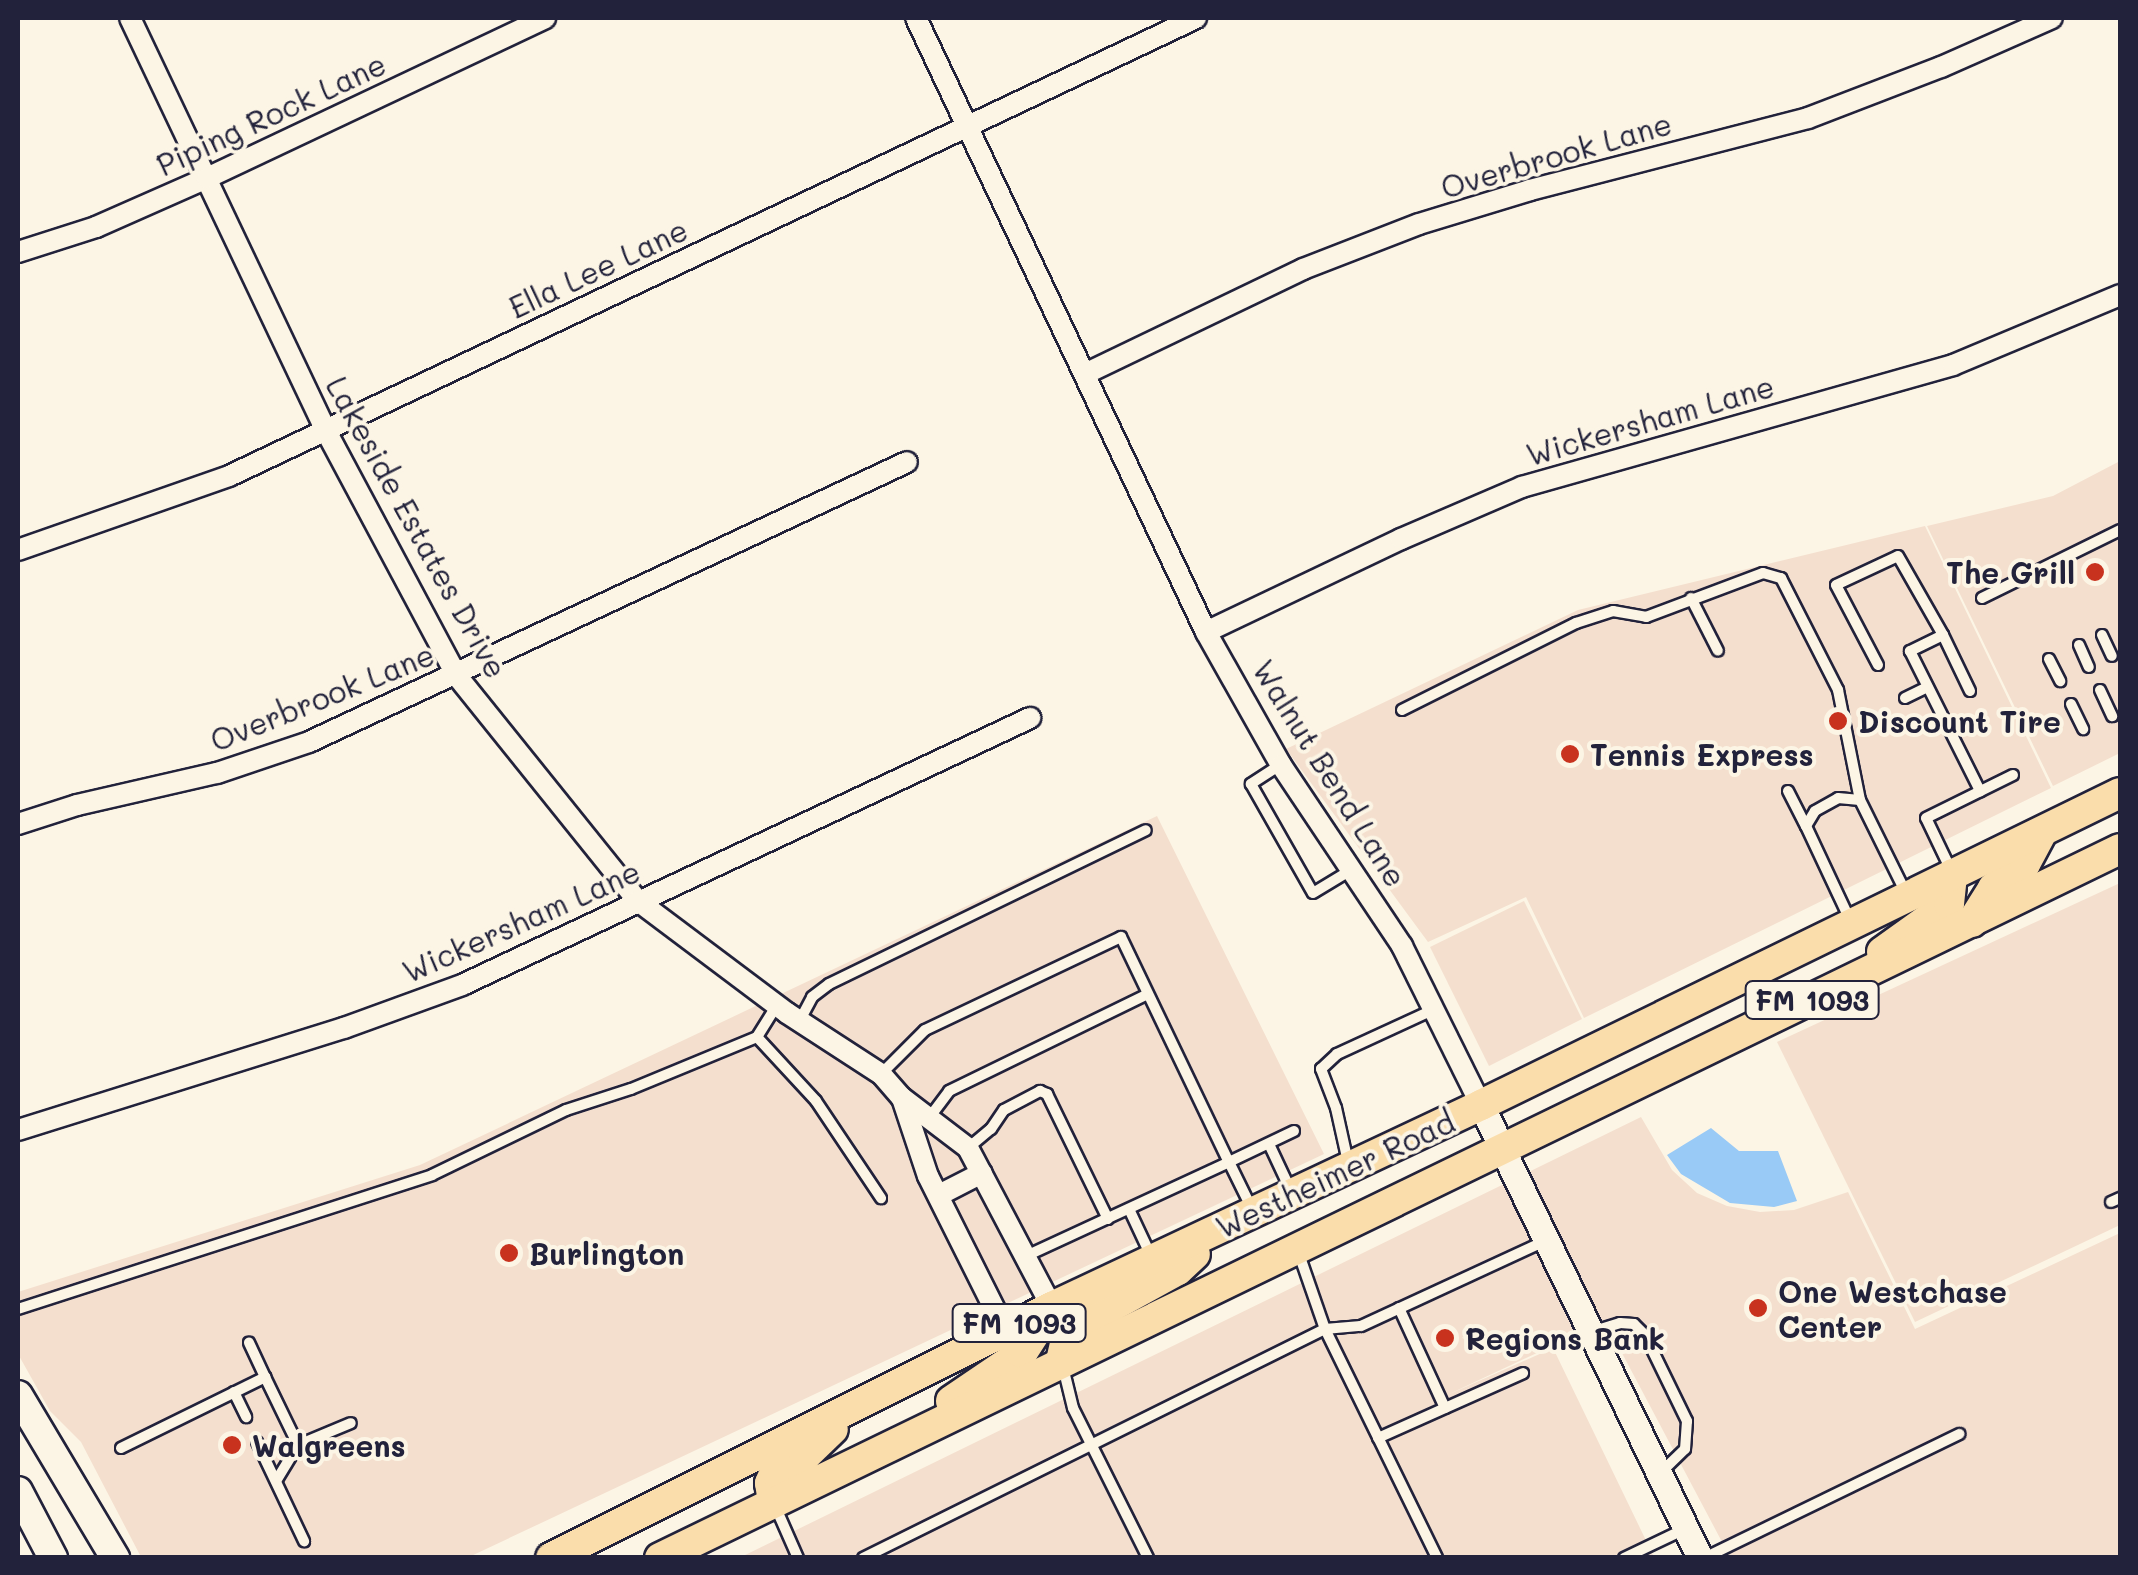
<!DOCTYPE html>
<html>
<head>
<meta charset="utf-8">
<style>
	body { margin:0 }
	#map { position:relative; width:2138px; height:1575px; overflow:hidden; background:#fcf5e5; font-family:Mali,sans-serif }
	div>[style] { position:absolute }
	.built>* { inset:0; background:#f4dfce }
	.water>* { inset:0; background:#99caf6 }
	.roads { filter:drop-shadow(2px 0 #22223b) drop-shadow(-2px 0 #22223b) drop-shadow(0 2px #22223b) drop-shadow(0 -2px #22223b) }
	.service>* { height:10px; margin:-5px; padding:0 5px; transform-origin:5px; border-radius:5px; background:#fcf5e5 }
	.minor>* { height:20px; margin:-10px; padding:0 10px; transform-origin:10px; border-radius:10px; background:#fcf5e5 }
	.tertiary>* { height:25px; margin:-12.5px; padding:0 12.5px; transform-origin:12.5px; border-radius:12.5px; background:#fcf5e5 }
	.secondary>* { height:28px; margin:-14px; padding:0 14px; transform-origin:14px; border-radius:14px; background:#fcf5e5 }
	.primary>* { height:30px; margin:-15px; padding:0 15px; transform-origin:15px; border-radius:15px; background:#faddab }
	.dots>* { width:28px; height:28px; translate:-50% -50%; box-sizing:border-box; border:5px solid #fcf5e5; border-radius:50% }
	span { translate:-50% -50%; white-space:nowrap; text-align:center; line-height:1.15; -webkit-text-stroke:8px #fcf5e5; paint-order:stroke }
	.shield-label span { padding:2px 8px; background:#fcf5e5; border:2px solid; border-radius:8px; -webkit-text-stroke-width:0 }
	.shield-label { font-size:28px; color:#22223b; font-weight:700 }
	.street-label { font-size:30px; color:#22223b }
	.poi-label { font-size:30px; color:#22223b; font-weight:700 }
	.right { translate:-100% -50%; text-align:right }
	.left { translate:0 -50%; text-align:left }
	.frame { position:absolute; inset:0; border:20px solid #22223b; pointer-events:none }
</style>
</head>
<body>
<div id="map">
	<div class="built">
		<div style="clip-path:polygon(2120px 461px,2120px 753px,2053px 786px,1927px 526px,2053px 496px)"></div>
		<div style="clip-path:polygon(1925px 526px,2051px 788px,1584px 1018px,1526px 897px,1428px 942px,1286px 749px,1578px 610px)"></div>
		<div style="clip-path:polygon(1157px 816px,1324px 1154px,469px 1557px,141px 1557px,81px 1442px,50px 1411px,18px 1354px,18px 1292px,420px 1165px)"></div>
		<div style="clip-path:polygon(2120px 883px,2120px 1225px,1915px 1322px,1777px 1042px)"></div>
		<div style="clip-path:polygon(1524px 901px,1582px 1019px,1489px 1066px,1430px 947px)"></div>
		<div style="clip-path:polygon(1641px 1117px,1672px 1170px,1697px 1193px,1727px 1206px,1760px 1212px,1794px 1210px,1848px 1192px,1915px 1329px,2120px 1233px,2120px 1557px,1730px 1557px,1605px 1321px,1445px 1396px,1553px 1348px,1654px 1557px,739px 1558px)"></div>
	</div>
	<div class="water">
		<div style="clip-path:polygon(1711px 1128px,1739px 1151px,1778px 1151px,1797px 1201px,1774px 1207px,1730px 1203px,1681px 1174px,1667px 1155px)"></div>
	</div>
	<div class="roads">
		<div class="service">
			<div style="left:1691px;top:598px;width:59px;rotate:63deg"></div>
			<div style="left:1982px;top:598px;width:154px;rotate:-26.2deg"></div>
			<div style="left:2102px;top:635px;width:23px;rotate:65deg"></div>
			<div style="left:2079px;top:645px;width:24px;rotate:66deg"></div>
			<div style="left:2049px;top:659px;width:25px;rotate:63deg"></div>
			<div style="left:1878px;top:665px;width:90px;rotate:-117.7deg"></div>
			<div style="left:1836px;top:585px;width:68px;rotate:-25.1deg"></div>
			<div style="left:1898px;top:556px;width:91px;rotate:60.3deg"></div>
			<div style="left:2100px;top:690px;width:29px;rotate:65deg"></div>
			<div style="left:1970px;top:691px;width:62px;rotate:-115.7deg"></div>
			<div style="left:1943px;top:635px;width:37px;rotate:154deg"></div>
			<div style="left:1910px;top:651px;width:157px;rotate:63.4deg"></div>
			<div style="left:1905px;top:698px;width:25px;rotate:-26deg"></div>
			<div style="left:2071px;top:704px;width:28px;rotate:64deg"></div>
			<div style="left:1402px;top:710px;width:195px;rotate:-26.6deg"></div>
			<div style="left:1576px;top:623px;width:39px;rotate:-18deg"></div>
			<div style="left:1613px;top:611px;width:34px;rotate:10deg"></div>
			<div style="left:1646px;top:617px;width:125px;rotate:-20.6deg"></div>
			<div style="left:1763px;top:573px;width:19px;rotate:16deg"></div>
			<div style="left:1781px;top:578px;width:126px;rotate:63deg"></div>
			<div style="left:1838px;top:690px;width:112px;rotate:78.7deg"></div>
			<div style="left:1280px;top:765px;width:35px;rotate:147deg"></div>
			<div style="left:1251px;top:784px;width:125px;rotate:60.4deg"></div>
			<div style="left:1313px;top:893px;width:44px;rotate:-31.2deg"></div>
			<div style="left:1788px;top:791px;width:39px;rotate:63deg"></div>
			<div style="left:1950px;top:868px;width:55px;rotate:-115.6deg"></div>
			<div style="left:1926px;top:818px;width:97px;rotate:-26.3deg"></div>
			<div style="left:1851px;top:922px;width:106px;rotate:-115.1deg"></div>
			<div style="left:1806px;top:826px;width:17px;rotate:-59deg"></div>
			<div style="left:1815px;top:811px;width:26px;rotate:-29deg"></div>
			<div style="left:1838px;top:798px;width:22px;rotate:5deg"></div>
			<div style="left:1860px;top:800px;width:106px;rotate:63.7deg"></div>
			<div style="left:800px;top:1020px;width:26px;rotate:-62deg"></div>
			<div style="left:812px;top:997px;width:21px;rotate:-37deg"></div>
			<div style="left:829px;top:984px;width:352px;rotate:-25.9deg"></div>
			<div style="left:757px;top:1037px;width:87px;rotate:47.3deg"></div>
			<div style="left:816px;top:1101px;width:117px;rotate:56.2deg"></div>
			<div style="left:881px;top:1074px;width:62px;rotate:-45deg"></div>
			<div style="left:925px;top:1030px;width:217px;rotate:-25.4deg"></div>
			<div style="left:1121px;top:937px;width:250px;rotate:64.4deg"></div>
			<div style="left:1229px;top:1162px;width:72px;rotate:-25.5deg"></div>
			<div style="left:929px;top:1118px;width:34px;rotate:-53deg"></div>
			<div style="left:949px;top:1091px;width:221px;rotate:-26deg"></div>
			<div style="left:1269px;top:1144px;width:54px;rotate:64.9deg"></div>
			<div style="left:968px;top:1148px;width:30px;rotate:-40deg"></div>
			<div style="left:991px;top:1129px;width:23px;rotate:-56deg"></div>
			<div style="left:1004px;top:1110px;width:41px;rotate:-27.8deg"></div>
			<div style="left:1040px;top:1091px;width:8px;rotate:23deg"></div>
			<div style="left:1047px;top:1094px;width:139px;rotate:64deg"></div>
			<div style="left:1348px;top:1162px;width:55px;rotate:-102.5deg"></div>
			<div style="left:1336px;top:1108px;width:42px;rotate:-111deg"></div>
			<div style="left:1321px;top:1069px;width:22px;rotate:-43deg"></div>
			<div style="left:1337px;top:1054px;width:108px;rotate:-24.7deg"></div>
			<div style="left:2111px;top:1202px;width:10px;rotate:-24deg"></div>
			<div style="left:1129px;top:1209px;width:54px;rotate:64.9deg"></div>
			<div style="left:1299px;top:1254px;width:79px;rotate:70.9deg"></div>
			<div style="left:1325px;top:1329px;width:255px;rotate:63.9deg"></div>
			<div style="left:1026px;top:1256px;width:224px;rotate:-24.8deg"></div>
			<div style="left:1229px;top:1162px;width:50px;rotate:63.9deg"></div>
			<div style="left:1399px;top:1308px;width:110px;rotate:65.3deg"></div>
			<div style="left:18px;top:1309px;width:435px;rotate:-17.9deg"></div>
			<div style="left:432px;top:1175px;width:149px;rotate:-25.9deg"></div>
			<div style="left:566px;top:1110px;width:68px;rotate:-17.9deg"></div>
			<div style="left:631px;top:1089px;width:136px;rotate:-22.4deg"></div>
			<div style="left:757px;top:1037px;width:36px;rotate:-58deg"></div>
			<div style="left:1594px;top:1331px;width:27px;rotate:-17deg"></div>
			<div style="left:1620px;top:1323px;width:14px;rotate:4deg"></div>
			<div style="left:1634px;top:1324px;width:16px;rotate:45deg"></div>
			<div style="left:1645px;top:1335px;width:96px;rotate:64deg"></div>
			<div style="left:1687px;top:1421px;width:28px;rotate:94deg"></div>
			<div style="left:1685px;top:1449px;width:35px;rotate:136deg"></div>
			<div style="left:1063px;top:1367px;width:42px;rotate:76.3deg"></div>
			<div style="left:1073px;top:1408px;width:168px;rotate:63.4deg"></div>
			<div style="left:265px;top:1377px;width:76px;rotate:64.1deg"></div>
			<div style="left:298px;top:1445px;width:42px;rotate:121.4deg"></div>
			<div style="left:234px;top:1392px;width:28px;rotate:64deg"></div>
			<div style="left:1378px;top:1438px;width:159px;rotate:-24.1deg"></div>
			<div style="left:257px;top:1442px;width:110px;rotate:64.6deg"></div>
			<div style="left:298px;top:1445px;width:57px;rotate:-22.5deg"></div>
			<div style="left:121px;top:1448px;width:161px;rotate:-26.2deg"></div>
			<div style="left:265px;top:1377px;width:38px;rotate:-115deg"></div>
			<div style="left:776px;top:1508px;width:55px;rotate:66.3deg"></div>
			<div style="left:863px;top:1558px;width:516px;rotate:-26.37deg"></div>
			<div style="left:1325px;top:1329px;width:36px;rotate:-5deg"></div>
			<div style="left:1361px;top:1326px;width:203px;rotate:-24.8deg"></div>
			<div style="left:1624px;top:1558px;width:70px;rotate:-25.5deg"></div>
			<div style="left:1704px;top:1558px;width:284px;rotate:-25.9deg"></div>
		</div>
		<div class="minor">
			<div style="left:130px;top:18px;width:457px;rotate:64.6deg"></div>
			<div style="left:326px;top:431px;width:278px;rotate:61.9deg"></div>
			<div style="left:457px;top:676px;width:289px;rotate:51.2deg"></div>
			<div style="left:638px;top:901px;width:186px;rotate:36.9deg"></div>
			<div style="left:787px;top:1013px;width:112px;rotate:33deg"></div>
			<div style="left:881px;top:1074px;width:30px;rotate:49deg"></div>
			<div style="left:901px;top:1097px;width:84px;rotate:37.3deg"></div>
			<div style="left:968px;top:1148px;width:180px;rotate:62.2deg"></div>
			<div style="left:916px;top:18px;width:679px;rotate:64.72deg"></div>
			<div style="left:1206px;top:632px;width:153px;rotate:60.6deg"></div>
			<div style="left:1281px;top:765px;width:218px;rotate:56.2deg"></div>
			<div style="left:1402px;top:946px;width:178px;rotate:63.6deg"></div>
			<div style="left:18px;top:252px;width:82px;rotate:-17.8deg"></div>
			<div style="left:96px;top:227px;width:121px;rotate:-23.8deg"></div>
			<div style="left:207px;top:178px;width:374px;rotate:-25.3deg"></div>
			<div style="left:1085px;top:374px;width:242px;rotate:-25.7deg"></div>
			<div style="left:1303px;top:269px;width:124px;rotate:-21.2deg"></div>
			<div style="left:1419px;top:224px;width:116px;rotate:-17deg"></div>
			<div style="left:1530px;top:190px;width:287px;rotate:-14.5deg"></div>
			<div style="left:1808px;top:118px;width:142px;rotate:-21deg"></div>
			<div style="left:1941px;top:67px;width:121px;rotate:-23.8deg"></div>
			<div style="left:18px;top:550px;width:224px;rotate:-19.3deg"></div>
			<div style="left:229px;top:476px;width:1070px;rotate:-25.34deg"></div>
			<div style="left:1206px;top:632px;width:216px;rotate:-25.5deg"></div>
			<div style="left:1401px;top:539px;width:132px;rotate:-23.3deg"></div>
			<div style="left:1522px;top:487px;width:448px;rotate:-15.8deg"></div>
			<div style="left:1953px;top:365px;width:181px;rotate:-22.7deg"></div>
			<div style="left:18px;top:824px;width:62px;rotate:-17.9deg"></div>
			<div style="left:77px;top:805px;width:144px;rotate:-12.9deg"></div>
			<div style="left:217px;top:773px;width:97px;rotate:-18.6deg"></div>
			<div style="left:309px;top:742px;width:660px;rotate:-25.09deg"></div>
			<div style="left:902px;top:1098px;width:82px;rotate:71.6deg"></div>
			<div style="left:928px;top:1176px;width:172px;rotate:63.4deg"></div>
			<div style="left:18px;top:1130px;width:342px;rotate:-17.4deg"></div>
			<div style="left:344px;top:1028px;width:126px;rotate:-20deg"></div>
			<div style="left:462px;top:985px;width:628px;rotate:-25.18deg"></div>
			<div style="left:939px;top:1195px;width:48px;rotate:-27.1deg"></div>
		</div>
		<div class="tertiary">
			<div style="left:1481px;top:1105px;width:503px;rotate:64.2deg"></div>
		</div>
		<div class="secondary">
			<div style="left:18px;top:1395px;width:190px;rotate:59.2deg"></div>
			<div style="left:18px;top:1491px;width:76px;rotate:62.4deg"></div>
		</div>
		<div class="primary">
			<div style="left:1972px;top:922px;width:40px;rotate:-58deg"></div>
			<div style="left:1993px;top:888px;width:40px;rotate:-37deg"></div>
			<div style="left:2025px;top:864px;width:34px;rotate:-62deg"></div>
			<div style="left:1882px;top:952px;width:82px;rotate:-35.6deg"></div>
			<div style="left:1949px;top:904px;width:30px;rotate:-84deg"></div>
			<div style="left:1061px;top:1361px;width:28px;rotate:-77deg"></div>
			<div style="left:1067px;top:1334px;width:12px;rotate:-42deg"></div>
			<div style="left:1076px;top:1326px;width:116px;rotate:-28.8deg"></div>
			<div style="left:1178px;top:1270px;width:23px;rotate:-43deg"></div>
			<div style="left:951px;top:1401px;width:86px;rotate:-34.1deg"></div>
			<div style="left:1022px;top:1353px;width:54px;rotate:-57.2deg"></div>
			<div style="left:773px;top:1502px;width:19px;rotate:-99deg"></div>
			<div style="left:770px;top:1483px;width:12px;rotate:-66deg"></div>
			<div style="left:775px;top:1472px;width:33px;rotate:-27deg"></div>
			<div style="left:804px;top:1457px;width:40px;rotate:-44deg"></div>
			<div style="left:551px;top:1558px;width:560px;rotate:-26.61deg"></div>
			<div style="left:1052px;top:1307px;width:474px;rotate:-25.2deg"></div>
			<div style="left:1481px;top:1105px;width:711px;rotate:-26.02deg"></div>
			<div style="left:660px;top:1558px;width:1623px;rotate:-25.9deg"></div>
		</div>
	</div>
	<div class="dots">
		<div style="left:2095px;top:572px;background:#c8321e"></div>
		<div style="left:1838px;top:721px;background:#c8321e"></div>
		<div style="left:1570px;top:754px;background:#c8321e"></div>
		<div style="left:509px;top:1253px;background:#c8321e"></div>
		<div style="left:1758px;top:1308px;background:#c8321e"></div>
		<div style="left:1445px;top:1338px;background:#c8321e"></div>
		<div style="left:232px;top:1445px;background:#c8321e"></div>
	</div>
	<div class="shield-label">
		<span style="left:1812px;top:1000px">FM 1093</span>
		<span style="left:1019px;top:1323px">FM 1093</span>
	</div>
	<div class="street-label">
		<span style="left:271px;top:114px;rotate:-25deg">Piping Rock Lane</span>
		<span style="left:1556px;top:155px;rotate:-16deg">Overbrook Lane</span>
		<span style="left:598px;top:268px;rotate:-25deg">Ella Lee Lane</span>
		<span style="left:1650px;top:420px;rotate:-16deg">Wickersham Lane</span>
		<span style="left:417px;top:527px;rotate:61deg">Lakeside Estates Drive</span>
		<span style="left:322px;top:697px;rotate:-22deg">Overbrook Lane</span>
		<span style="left:1330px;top:773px;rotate:58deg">Walnut Bend Lane</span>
		<span style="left:521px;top:921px;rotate:-24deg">Wickersham Lane</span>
		<span style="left:1335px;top:1174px;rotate:-25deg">Westheimer Road</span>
	</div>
	<div class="poi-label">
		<span class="right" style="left:2075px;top:572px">The Grill</span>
		<span class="left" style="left:1858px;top:721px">Discount Tire</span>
		<span class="left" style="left:1590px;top:754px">Tennis Express</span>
		<span class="left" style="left:529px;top:1253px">Burlington</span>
		<span class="left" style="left:1778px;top:1308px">One Westchase<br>Center</span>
		<span class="left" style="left:1465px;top:1338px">Regions Bank</span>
		<span class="left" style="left:252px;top:1445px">Walgreens</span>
	</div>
	<div class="frame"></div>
</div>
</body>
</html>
